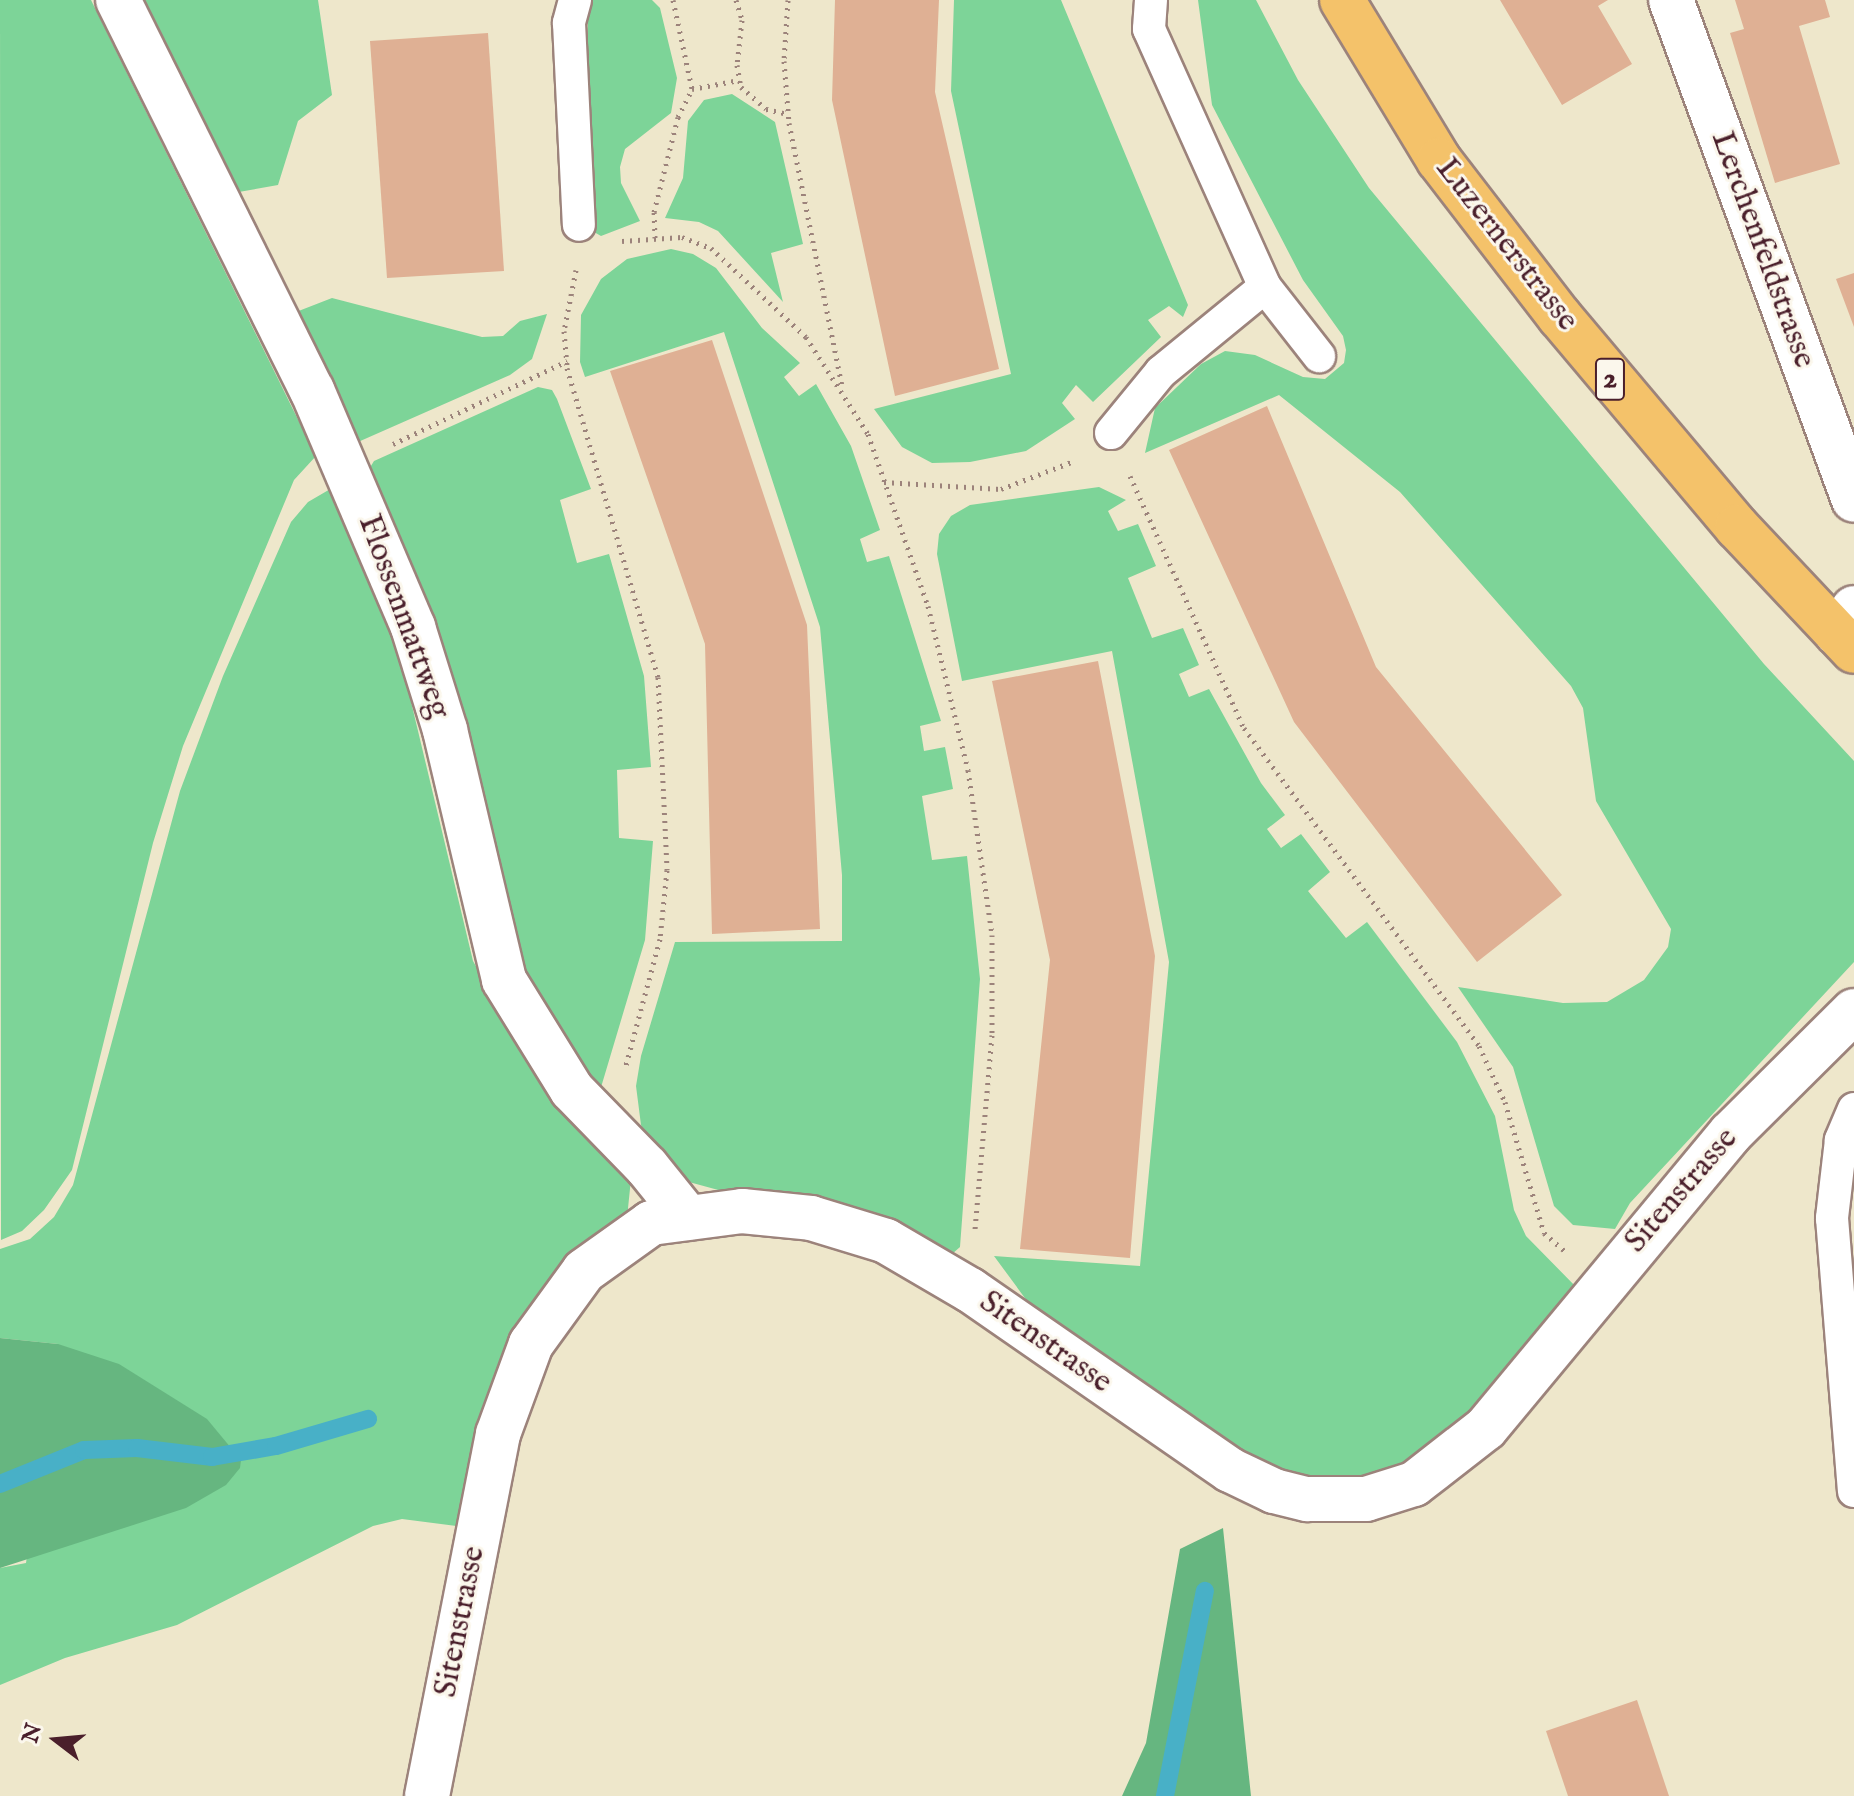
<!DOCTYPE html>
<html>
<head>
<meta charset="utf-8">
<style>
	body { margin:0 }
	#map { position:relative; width:1854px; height:1796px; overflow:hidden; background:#eee7cb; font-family:"IM FELL English",serif }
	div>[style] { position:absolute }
	.green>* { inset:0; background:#7dd498 }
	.forest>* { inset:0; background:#66b680 }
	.stream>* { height:18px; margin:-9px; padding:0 9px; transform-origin:9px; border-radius:9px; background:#48b0c7 }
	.building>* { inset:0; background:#dfb094 }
	.path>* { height:5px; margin-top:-2.5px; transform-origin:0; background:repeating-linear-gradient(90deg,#9c837b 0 2px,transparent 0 8px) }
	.roads { filter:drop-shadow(2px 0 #9c837b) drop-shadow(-2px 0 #9c837b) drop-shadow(0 2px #9c837b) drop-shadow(0 -2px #9c837b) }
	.service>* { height:32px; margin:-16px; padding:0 16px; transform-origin:16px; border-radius:16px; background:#fff }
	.minor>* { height:44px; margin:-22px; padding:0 22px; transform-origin:22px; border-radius:22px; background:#fff }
	.primary>* { height:44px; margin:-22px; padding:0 22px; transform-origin:22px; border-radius:22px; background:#f4c26a }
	span { translate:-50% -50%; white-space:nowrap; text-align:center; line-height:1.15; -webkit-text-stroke:6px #fbf7ec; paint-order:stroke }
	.shield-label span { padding:2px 6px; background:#fbf7ec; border:2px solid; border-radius:6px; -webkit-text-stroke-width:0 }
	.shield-label { font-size:30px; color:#4a1f2b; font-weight:700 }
	.street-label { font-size:32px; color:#4a1f2b }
	.north { position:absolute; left:16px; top:1700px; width:80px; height:80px; -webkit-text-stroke:6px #fbf7ec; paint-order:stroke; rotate:286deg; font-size:22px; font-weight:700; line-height:32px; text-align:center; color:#4a1f2b }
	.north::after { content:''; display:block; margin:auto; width:28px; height:36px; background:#4a1f2b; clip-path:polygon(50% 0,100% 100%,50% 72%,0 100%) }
</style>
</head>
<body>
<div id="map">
	<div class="green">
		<div style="clip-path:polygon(0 0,91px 0,316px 456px,294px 480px,183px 746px,153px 843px,72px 1170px,44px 1210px,22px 1231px,1px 1240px)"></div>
		<div style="clip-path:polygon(135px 0,318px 0,332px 95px,298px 121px,278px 185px,233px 193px)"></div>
		<div style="clip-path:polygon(589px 0,652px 0,660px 8px,677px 78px,671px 113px,625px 149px,620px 167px,621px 183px,640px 221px,601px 236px,594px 232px,583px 131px)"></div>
		<div style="clip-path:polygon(954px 0,1061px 0,1188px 305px,1183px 317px,1169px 306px,1148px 320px,1161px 337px,1093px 402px,1076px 385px,1062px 403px,1075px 419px,1026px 451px,970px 462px,932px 463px,902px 447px,874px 409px,1011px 374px,951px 91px)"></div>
		<div style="clip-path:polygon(1198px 0,1256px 0,1298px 80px,1369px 188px,1764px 664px,1854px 761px,1854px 962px,1630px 1203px,1615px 1229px,1573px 1225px,1554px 1206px,1513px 1067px,1458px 987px,1563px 1003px,1607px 1002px,1644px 980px,1668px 947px,1671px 929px,1596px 801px,1583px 708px,1571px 686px,1400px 492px,1279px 395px,1145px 453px,1155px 408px,1201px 364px,1225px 351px,1255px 355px,1303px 377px,1325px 379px,1344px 363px,1346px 350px,1343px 336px,1303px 280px,1212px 105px)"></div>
		<div style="clip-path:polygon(732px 94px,775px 122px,803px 244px,771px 253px,783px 302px,718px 231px,699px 222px,665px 218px,683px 178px,688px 121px,704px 100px)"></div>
		<div style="clip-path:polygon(671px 249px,693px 254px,716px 268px,762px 328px,800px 363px,784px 377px,799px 396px,816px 384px,851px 446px,880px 530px,860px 539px,867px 562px,889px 556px,941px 721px,920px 726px,924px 751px,945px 747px,953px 789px,922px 796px,932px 860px,967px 856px,980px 979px,960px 1247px,952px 1254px,689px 1182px,651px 1148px,641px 1125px,636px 1086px,641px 1056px,675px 942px,842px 941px,842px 875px,820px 627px,724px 332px,585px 377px,580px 362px,581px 315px,601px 279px,627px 259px)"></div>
		<div style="clip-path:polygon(332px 298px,482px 337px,503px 336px,520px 321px,547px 314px,532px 359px,510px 375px,358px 442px,296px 312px)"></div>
		<div style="clip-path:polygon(538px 387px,552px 390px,557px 399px,591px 489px,560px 500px,577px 563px,609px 554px,644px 676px,651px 767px,617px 770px,619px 838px,653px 841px,645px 940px,599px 1094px,553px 1033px,517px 958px,366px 474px,374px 461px)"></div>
		<div style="clip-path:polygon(1099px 487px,1126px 500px,1108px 511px,1118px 531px,1138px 524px,1156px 566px,1128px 578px,1152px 638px,1183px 628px,1199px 665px,1179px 674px,1189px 697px,1209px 689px,1261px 783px,1285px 815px,1267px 829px,1281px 848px,1301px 834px,1330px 872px,1308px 891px,1346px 938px,1367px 922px,1457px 1042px,1495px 1116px,1514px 1210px,1526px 1236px,1580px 1291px,1507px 1385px,1390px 1476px,1318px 1484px,1249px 1462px,1047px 1328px,994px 1256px,1140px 1266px,1169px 962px,1112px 651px,962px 681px,937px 554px,939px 534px,951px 516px,970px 505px)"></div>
		<div style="clip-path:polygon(332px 488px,402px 664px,473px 961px,532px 1066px,631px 1179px,627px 1218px,568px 1266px,472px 1528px,402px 1519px,373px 1526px,177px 1625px,65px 1658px,0 1685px,0 1568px,26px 1563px,58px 1344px,0 1338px,0 1249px,30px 1239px,54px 1217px,73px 1185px,180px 791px,223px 676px,291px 522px,308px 502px)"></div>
	</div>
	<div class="forest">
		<div style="clip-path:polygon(0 1338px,58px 1344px,119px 1364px,207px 1419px,241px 1460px,240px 1468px,226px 1485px,186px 1508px,0 1568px)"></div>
		<div style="clip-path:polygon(1223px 1528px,1251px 1796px,1122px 1796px,1146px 1743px,1180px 1549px)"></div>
	</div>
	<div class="stream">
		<div style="left:0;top:1484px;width:91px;rotate:-22deg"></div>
		<div style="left:84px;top:1450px;width:53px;rotate:-2.2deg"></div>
		<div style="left:137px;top:1448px;width:76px;rotate:6.8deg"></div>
		<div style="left:212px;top:1457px;width:65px;rotate:-9.8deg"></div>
		<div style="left:276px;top:1446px;width:96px;rotate:-16.4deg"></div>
		<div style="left:1165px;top:1796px;width:209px;rotate:-79deg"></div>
	</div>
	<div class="building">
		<div style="clip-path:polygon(835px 0,939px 0,935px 92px,999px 369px,895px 396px,832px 100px)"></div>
		<div style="clip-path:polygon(1500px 0,1608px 0,1598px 6px,1632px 64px,1562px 105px)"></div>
		<div style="clip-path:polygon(1735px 0,1825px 0,1830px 17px,1799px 26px,1840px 164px,1775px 183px,1730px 33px,1744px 29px)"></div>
		<div style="clip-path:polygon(488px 33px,504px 271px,387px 278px,370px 41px)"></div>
		<div style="clip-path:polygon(1854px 273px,1854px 327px,1836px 279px)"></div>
		<div style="clip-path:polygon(712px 340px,807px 625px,820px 929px,712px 934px,705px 644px,610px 371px)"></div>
		<div style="clip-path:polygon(1267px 406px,1376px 667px,1562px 895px,1477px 962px,1294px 722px,1169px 450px)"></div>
		<div style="clip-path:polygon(1098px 661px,1155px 956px,1130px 1258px,1020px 1249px,1050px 960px,992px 681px)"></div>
		<div style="clip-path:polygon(1637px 1700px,1669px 1796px,1568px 1796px,1546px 1731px)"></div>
	</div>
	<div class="path">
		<div style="left:673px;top:0;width:91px;rotate:77.9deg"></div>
		<div style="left:736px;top:0;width:21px;rotate:73deg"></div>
		<div style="left:742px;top:20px;width:45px;rotate:96.3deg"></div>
		<div style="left:737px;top:65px;width:22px;rotate:80deg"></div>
		<div style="left:741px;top:87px;width:33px;rotate:41deg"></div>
		<div style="left:766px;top:109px;width:23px;rotate:13deg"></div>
		<div style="left:788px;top:0;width:61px;rotate:93.8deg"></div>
		<div style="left:784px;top:61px;width:62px;rotate:85.4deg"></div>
		<div style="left:789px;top:123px;width:267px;rotate:78.6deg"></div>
		<div style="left:655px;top:238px;width:26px;rotate:-92deg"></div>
		<div style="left:654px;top:212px;width:98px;rotate:-75.8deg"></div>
		<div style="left:678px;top:117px;width:31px;rotate:-63deg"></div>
		<div style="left:692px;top:89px;width:48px;rotate:-10.8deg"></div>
		<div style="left:622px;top:241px;width:60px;rotate:-3.8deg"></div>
		<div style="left:682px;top:237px;width:31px;rotate:21deg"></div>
		<div style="left:711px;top:248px;width:130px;rotate:43.1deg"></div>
		<div style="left:806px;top:337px;width:115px;rotate:57.4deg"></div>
		<div style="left:868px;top:434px;width:182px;rotate:70.8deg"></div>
		<div style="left:928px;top:606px;width:169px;rotate:76.3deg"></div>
		<div style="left:968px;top:770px;width:167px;rotate:81.7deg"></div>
		<div style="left:992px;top:935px;width:100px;rotate:90deg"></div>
		<div style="left:992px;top:1035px;width:196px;rotate:95deg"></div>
		<div style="left:576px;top:270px;width:62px;rotate:101.1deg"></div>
		<div style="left:564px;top:331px;width:37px;rotate:85deg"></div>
		<div style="left:567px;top:368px;width:322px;rotate:73.6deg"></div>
		<div style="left:658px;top:677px;width:193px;rotate:87.3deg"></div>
		<div style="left:667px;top:870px;width:69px;rotate:95.8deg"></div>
		<div style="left:660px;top:939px;width:135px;rotate:105.1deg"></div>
		<div style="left:393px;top:444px;width:193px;rotate:-25.5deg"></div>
		<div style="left:1130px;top:476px;width:277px;rotate:65.7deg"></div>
		<div style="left:1244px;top:728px;width:395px;rotate:53.5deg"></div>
		<div style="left:1479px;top:1046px;width:62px;rotate:65.1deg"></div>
		<div style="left:1505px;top:1102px;width:137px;rotate:73.4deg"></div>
		<div style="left:1544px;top:1233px;width:28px;rotate:41deg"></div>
		<div style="left:884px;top:482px;width:117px;rotate:3.4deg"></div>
		<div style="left:1001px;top:489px;width:78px;rotate:-21deg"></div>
	</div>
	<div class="roads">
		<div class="service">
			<div style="left:575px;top:0;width:24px;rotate:105deg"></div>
			<div style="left:569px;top:23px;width:202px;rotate:87.2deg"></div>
			<div style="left:1151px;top:0;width:29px;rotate:94deg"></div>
			<div style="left:1149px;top:29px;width:283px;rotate:65.8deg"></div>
			<div style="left:1265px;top:287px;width:88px;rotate:52deg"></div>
			<div style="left:1111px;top:433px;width:79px;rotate:-50.7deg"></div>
			<div style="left:1161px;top:372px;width:134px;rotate:-39.3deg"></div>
			<div style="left:1854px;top:1109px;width:34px;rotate:113deg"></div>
			<div style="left:1841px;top:1140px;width:79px;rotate:96.6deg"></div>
			<div style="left:1832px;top:1218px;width:274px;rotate:85.4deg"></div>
		</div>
		<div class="minor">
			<div style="left:118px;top:0;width:436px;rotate:63.6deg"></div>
			<div style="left:312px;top:390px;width:258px;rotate:66.9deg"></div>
			<div style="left:413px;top:627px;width:108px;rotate:72.7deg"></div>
			<div style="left:445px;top:730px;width:257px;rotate:76.7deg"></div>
			<div style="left:504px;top:980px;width:129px;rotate:58.3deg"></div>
			<div style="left:572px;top:1090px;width:107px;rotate:45.8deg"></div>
			<div style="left:647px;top:1167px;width:65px;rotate:51.2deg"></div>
			<div style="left:1671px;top:0;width:532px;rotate:69.9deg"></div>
			<div style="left:1837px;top:633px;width:30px;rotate:-56deg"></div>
			<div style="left:427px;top:1796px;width:369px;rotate:-78.9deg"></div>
			<div style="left:498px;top:1434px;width:96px;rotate:-69.9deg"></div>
			<div style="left:531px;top:1344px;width:90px;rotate:-54deg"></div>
			<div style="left:584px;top:1271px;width:82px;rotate:-35.6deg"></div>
			<div style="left:651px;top:1223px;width:92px;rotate:-7.5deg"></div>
			<div style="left:742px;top:1211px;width:69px;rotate:5.8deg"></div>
			<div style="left:811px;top:1218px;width:78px;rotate:17deg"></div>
			<div style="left:886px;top:1241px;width:97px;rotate:30.3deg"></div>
			<div style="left:970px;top:1290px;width:316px;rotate:34.7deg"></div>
			<div style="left:1230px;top:1470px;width:49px;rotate:25.5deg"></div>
			<div style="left:1274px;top:1491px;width:34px;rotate:14deg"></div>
			<div style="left:1307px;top:1499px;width:59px"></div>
			<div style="left:1366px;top:1499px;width:50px;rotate:-17.4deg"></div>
			<div style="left:1414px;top:1484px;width:91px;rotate:-37.9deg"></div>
			<div style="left:1486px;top:1428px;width:383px;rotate:-50.3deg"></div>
			<div style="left:1731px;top:1133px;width:173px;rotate:-44.8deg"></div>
		</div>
		<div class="primary">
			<div style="left:1342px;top:0;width:187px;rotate:58.8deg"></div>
			<div style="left:1439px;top:160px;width:198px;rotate:52.4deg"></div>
			<div style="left:1560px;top:317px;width:275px;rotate:49.9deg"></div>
			<div style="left:1737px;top:527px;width:170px;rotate:46.7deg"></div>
		</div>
	</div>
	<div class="shield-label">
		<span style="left:1610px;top:379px">2</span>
	</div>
	<div class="street-label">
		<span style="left:1506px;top:245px;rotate:52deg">Luzernerstrasse</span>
		<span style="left:1762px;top:250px;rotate:70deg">Lerchenfeldstrasse</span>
		<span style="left:403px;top:617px;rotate:70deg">Flossenmattweg</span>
		<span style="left:1682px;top:1191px;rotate:-49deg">Sitenstrasse</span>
		<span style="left:1045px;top:1343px;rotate:35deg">Sitenstrasse</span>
		<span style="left:461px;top:1622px;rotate:-79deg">Sitenstrasse</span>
	</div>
	<div class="north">N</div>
</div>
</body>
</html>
